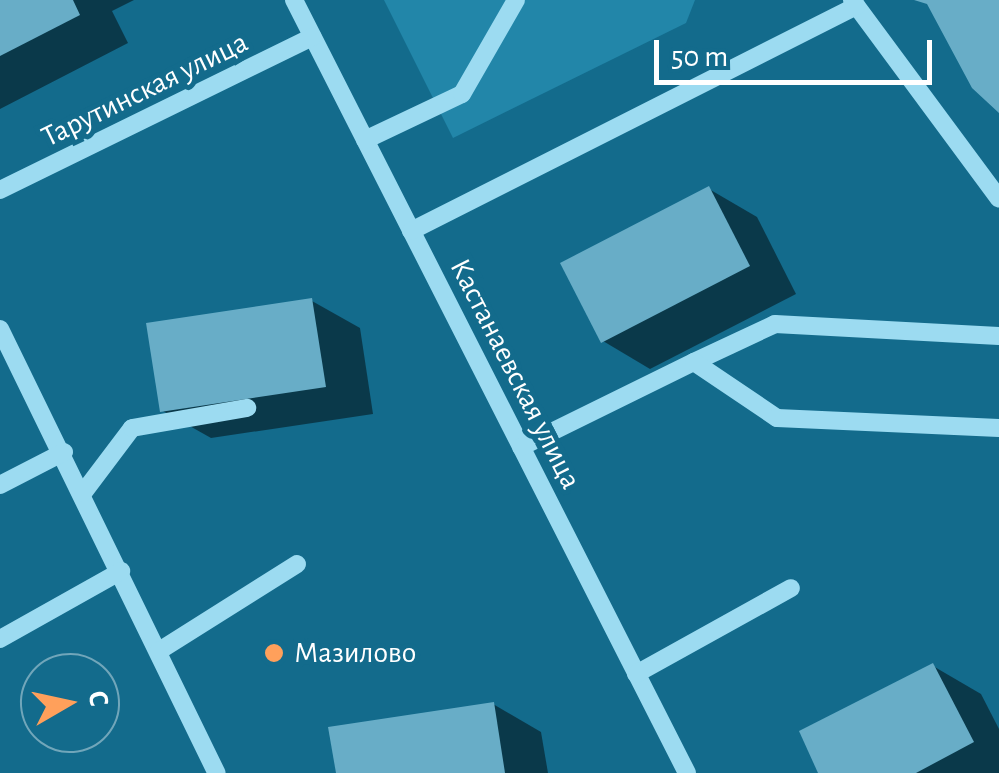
<!DOCTYPE html>
<html>
<head>
<meta charset="utf-8">
<style>
	body { margin:0 }
	#map { position:relative; width:999px; height:773px; overflow:hidden; background:#136b8c; font-family:"Alegreya Sans",sans-serif }
	div>[style] { position:absolute }
	.green>* { inset:0; background:#2286a9 }
	.shadow>* { inset:0; background:#0007 }
	.building>* { inset:0; background:#68adc7 }
	.minor>* { height:18px; margin:-9px; padding:0 9px; transform-origin:9px; border-radius:9px; background:#9cdbf1 }
	.dots>* { width:28px; height:28px; translate:-50% -50%; box-sizing:border-box; border:5px solid #136b8c; border-radius:50% }
	span { translate:-50% -50%; white-space:nowrap; text-align:center; line-height:1.15; -webkit-text-stroke:10px #136b8c; paint-order:stroke }
	.street-label { font-size:30px; color:#fff }
	.poi-label { font-size:30px; color:#fff }
	.left { translate:0 -50%; text-align:left }
	.north { position:absolute; left:20px; top:653px; width:100px; height:100px; box-sizing:border-box; background:#136b8c; border:2px solid #71a6ba; border-radius:50%; rotate:81deg; font-size:28px; font-weight:700; line-height:40px; text-align:center; color:#fff }
	.north::after { content:''; display:block; margin:auto; width:35px; height:45px; background:#ffa05b; clip-path:polygon(50% 0,100% 100%,50% 72%,0 100%) }
	.scale { position:absolute; left:654px; top:40px; width:278px; height:45px; box-sizing:border-box; border:5px solid #fff; border-top:0; padding-left:12px; font-size:30px; line-height:35px; white-space:nowrap; color:#fff; -webkit-text-stroke:8px #136b8c; paint-order:stroke }
</style>
</head>
<body>
<div id="map">
	<div class="green">
		<div style="clip-path:polygon(384px 0,695px 0,686px 23px,453px 138px)"></div>
	</div>
	<div class="shadow">
		<div style="clip-path:polygon(0 0,134px 0,112px 11px,128px 43px,0 109px)"></div>
		<div style="clip-path:polygon(709px 189px,757px 217px,796px 294px,650px 369px,603px 341px)"></div>
		<div style="clip-path:polygon(312px 301px,360px 328px,373px 414px,211px 438px,163px 411px)"></div>
		<div style="clip-path:polygon(933px 666px,981px 694px,999px 729px,999px 773px,821px 773px)"></div>
		<div style="clip-path:polygon(493px 704px,541px 732px,548px 773px,338px 773px)"></div>
	</div>
	<div class="building">
		<div style="clip-path:polygon(0 0,73px 0,80px 15px,0 56px)"></div>
		<div style="clip-path:polygon(914px 0,999px 0,999px 113px,972px 88px,927px 4px)"></div>
		<div style="clip-path:polygon(709px 186px,750px 266px,601px 343px,560px 263px)"></div>
		<div style="clip-path:polygon(312px 298px,326px 387px,160px 412px,146px 323px)"></div>
		<div style="clip-path:polygon(933px 663px,974px 742px,916px 773px,818px 773px,799px 731px)"></div>
		<div style="clip-path:polygon(494px 702px,505px 773px,336px 773px,328px 727px)"></div>
	</div>
	<div class="minor">
		<div style="left:294px;top:0;width:867px;rotate:63.05deg"></div>
		<div style="left:852px;top:0;width:247px;rotate:53.5deg"></div>
		<div style="left:365px;top:140px;width:107px;rotate:-25.4deg"></div>
		<div style="left:462px;top:94px;width:108px;rotate:-60.1deg"></div>
		<div style="left:0;top:190px;width:348px;rotate:-26.1deg"></div>
		<div style="left:411px;top:231px;width:499px;rotate:-26.8deg"></div>
		<div style="left:0;top:329px;width:494px;rotate:64deg"></div>
		<div style="left:694px;top:362px;width:89px;rotate:-25.1deg"></div>
		<div style="left:775px;top:324px;width:224px;rotate:3.1deg"></div>
		<div style="left:521px;top:447px;width:193px;rotate:-26.2deg"></div>
		<div style="left:694px;top:362px;width:100px;rotate:34deg"></div>
		<div style="left:777px;top:418px;width:222px;rotate:2.6deg"></div>
		<div style="left:0;top:485px;width:72px;rotate:-27.3deg"></div>
		<div style="left:83px;top:493px;width:81px;rotate:-53deg"></div>
		<div style="left:132px;top:428px;width:117px;rotate:-9.9deg"></div>
		<div style="left:0;top:639px;width:139px;rotate:-29.3deg"></div>
		<div style="left:159px;top:651px;width:163px;rotate:-32.2deg"></div>
		<div style="left:636px;top:674px;width:177px;rotate:-29deg"></div>
	</div>
	<div class="dots">
		<div style="left:274px;top:653px;background:#ffa05b"></div>
	</div>
	<div class="street-label">
		<span style="left:145px;top:90px;rotate:-26deg">Тарутинская улица</span>
		<span style="left:515px;top:374px;rotate:63deg">Кастанаевская улица</span>
	</div>
	<div class="poi-label">
		<span class="left" style="left:294px;top:653px">Мазилово</span>
	</div>
	<div class="north">С</div>
	<div class="scale">50 m</div>
</div>
</body>
</html>
